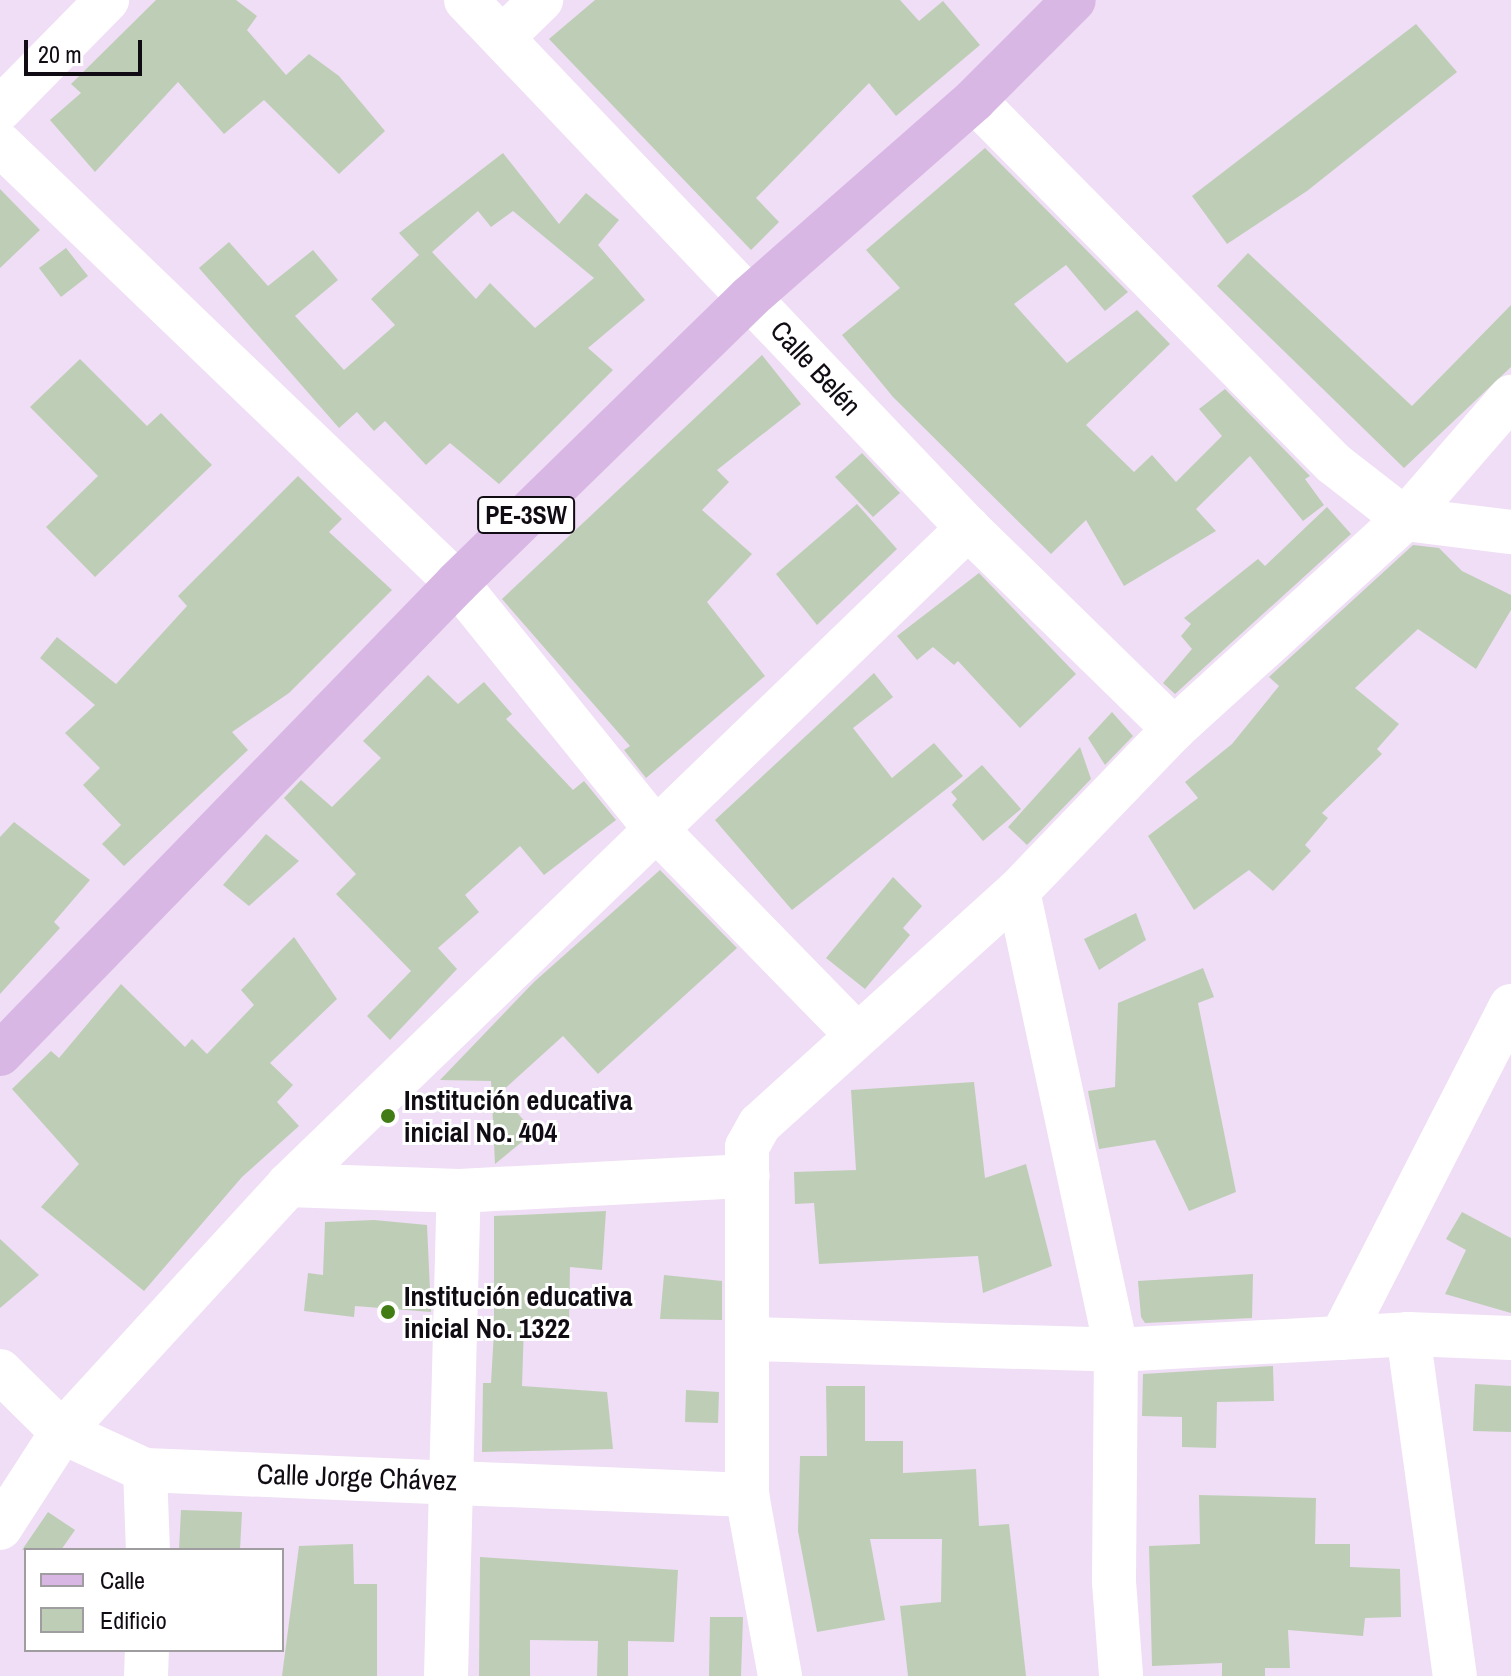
<!DOCTYPE html>
<html>
<head>
<meta charset="utf-8">
<style>
	body { margin:0 }
	#map { position:relative; width:1511px; height:1676px; overflow:hidden; background:#efdef5; font-family:"Archivo Narrow",sans-serif }
	div>[style] { position:absolute }
	.building>* { inset:0; background:#beceb6 }
	.minor>* { height:44px; margin:-22px; padding:0 22px; transform-origin:22px; border-radius:22px; background:#fff }
	.major>* { height:44px; margin:-22px; padding:0 22px; transform-origin:22px; border-radius:22px; background:#d9b7e4 }
	.dots>* { width:22px; height:22px; translate:-50% -50%; box-sizing:border-box; border:4px solid #fff; border-radius:50% }
	span { translate:-50% -50%; white-space:nowrap; text-align:center; line-height:1.15; -webkit-text-stroke:6px #fff; paint-order:stroke }
	.shield-label span { padding:2px 6px; background:#fff; border:2px solid; border-radius:6px; -webkit-text-stroke-width:0 }
	.shield-label { font-size:26px; color:#110b13; font-weight:700 }
	.street-label { font-size:28px; color:#110b13 }
	.poi-label { font-size:28px; color:#110b13; font-weight:700 }
	.left { translate:0 -50%; text-align:left }
	.legend { position:absolute; left:24px; top:1548px; width:260px; height:104px; box-sizing:border-box; background:#fff; border:2px solid #a09da1; margin:0; padding:10px 14px; list-style:none; font-size:24px; color:#110b13 }
	.legend li { display:flex; align-items:center; gap:16px; height:40px }
	.legend b { width:40px; border:2px solid #a09da1 }
	.scale { position:absolute; left:24px; top:40px; width:118px; height:36px; box-sizing:border-box; border:4px solid #110b13; border-top:0; padding-left:10px; font-size:24px; line-height:28px; white-space:nowrap; color:#110b13; -webkit-text-stroke:6px #fff; paint-order:stroke }
</style>
</head>
<body>
<div id="map">
	<div class="building">
		<div style="clip-path:polygon(156px 0,236px 0,257px 16px,247px 30px,286px 75px,309px 54px,339px 76px,385px 131px,339px 174px,264px 100px,224px 134px,178px 82px,95px 172px,50px 120px,81px 93px,71px 84px)"></div>
		<div style="clip-path:polygon(595px 0,900px 0,919px 21px,943px 1px,980px 45px,896px 116px,869px 83px,756px 198px,779px 222px,751px 250px,549px 39px)"></div>
		<div style="clip-path:polygon(1416px 24px,1457px 72px,1307px 191px,1227px 244px,1192px 196px)"></div>
		<div style="clip-path:polygon(985px 148px,1128px 292px,1105px 311px,1066px 265px,1014px 304px,1067px 363px,1137px 310px,1170px 344px,1086px 425px,1134px 472px,1152px 455px,1176px 482px,1222px 436px,1199px 409px,1225px 389px,1310px 476px,1305px 479px,1324px 505px,1303px 521px,1250px 456px,1196px 509px,1216px 531px,1124px 586px,1086px 520px,1051px 554px,893px 397px,842px 335px,900px 288px,866px 250px)"></div>
		<div style="clip-path:polygon(evenodd,503px 153px,559px 224px,586px 193px,619px 220px,598px 245px,645px 300px,588px 348px,613px 370px,499px 484px,450px 443px,426px 465px,385px 421px,374px 431px,357px 412px,339px 428px,199px 268px,229px 242px,268px 286px,313px 250px,338px 280px,295px 316px,344px 370px,395px 325px,371px 299px,419px 255px,399px 233px,503px 153px,478px 211px,491px 227px,513px 211px,594px 278px,535px 328px,490px 283px,476px 299px,432px 252px,478px 211px)"></div>
		<div style="clip-path:polygon(0 189px,40px 230px,0 268px)"></div>
		<div style="clip-path:polygon(66px 248px,88px 276px,61px 297px,39px 268px)"></div>
		<div style="clip-path:polygon(1248px 253px,1412px 406px,1511px 305px,1511px 367px,1404px 468px,1217px 286px)"></div>
		<div style="clip-path:polygon(762px 355px,801px 404px,717px 470px,729px 482px,702px 510px,752px 554px,707px 602px,765px 676px,646px 778px,624px 750px,630px 746px,502px 599px)"></div>
		<div style="clip-path:polygon(80px 359px,147px 426px,161px 413px,212px 465px,95px 577px,46px 527px,98px 476px,30px 407px)"></div>
		<div style="clip-path:polygon(862px 453px,900px 493px,873px 517px,835px 477px)"></div>
		<div style="clip-path:polygon(298px 476px,342px 519px,329px 532px,392px 590px,289px 693px,232px 732px,248px 750px,124px 866px,102px 844px,121px 825px,83px 785px,100px 768px,65px 733px,95px 705px,40px 658px,57px 637px,116px 684px,187px 606px,178px 596px)"></div>
		<div style="clip-path:polygon(857px 504px,897px 549px,817px 625px,776px 574px)"></div>
		<div style="clip-path:polygon(1327px 507px,1351px 534px,1175px 694px,1163px 683px,1192px 649px,1181px 636px,1191px 624px,1184px 618px,1258px 559px,1265px 566px)"></div>
		<div style="clip-path:polygon(1413px 545px,1439px 548px,1462px 571px,1511px 595px,1511px 610px,1476px 669px,1418px 629px,1355px 688px,1399px 724px,1377px 749px,1382px 754px,1322px 813px,1328px 818px,1305px 845px,1311px 851px,1273px 891px,1249px 870px,1194px 910px,1148px 836px,1198px 798px,1185px 782px,1232px 744px,1279px 686px,1269px 677px)"></div>
		<div style="clip-path:polygon(979px 573px,1076px 674px,1020px 728px,958px 661px,954px 665px,933px 647px,917px 660px,897px 636px)"></div>
		<div style="clip-path:polygon(874px 673px,893px 697px,853px 728px,892px 778px,934px 743px,963px 776px,792px 910px,715px 820px)"></div>
		<div style="clip-path:polygon(428px 675px,458px 704px,484px 682px,512px 714px,506px 719px,573px 790px,584px 781px,616px 820px,544px 875px,520px 846px,465px 895px,479px 912px,438px 948px,457px 969px,390px 1040px,367px 1016px,411px 971px,336px 894px,356px 874px,284px 798px,301px 780px,332px 807px,381px 758px,363px 741px)"></div>
		<div style="clip-path:polygon(1112px 712px,1133px 736px,1105px 765px,1088px 738px)"></div>
		<div style="clip-path:polygon(1080px 747px,1091px 779px,1027px 845px,1008px 827px)"></div>
		<div style="clip-path:polygon(982px 765px,1021px 809px,983px 841px,952px 805px,957px 799px,951px 792px)"></div>
		<div style="clip-path:polygon(14px 822px,90px 880px,54px 922px,60px 928px,0 994px,0 837px)"></div>
		<div style="clip-path:polygon(266px 834px,299px 861px,249px 906px,223px 885px)"></div>
		<div style="clip-path:polygon(660px 870px,737px 948px,598px 1074px,563px 1036px,500px 1093px,534px 1132px,495px 1164px,491px 1081px,440px 1080px,534px 982px)"></div>
		<div style="clip-path:polygon(893px 877px,922px 906px,903px 928px,910px 935px,865px 989px,826px 958px)"></div>
		<div style="clip-path:polygon(1136px 913px,1146px 940px,1099px 970px,1084px 939px)"></div>
		<div style="clip-path:polygon(294px 937px,337px 999px,270px 1063px,293px 1085px,277px 1102px,299px 1126px,242px 1177px,144px 1291px,41px 1207px,79px 1164px,12px 1089px,51px 1051px,59px 1058px,121px 984px,185px 1047px,192px 1039px,207px 1054px,254px 1005px,241px 990px)"></div>
		<div style="clip-path:polygon(1203px 968px,1214px 997px,1198px 1003px,1236px 1192px,1189px 1211px,1155px 1140px,1099px 1149px,1088px 1091px,1115px 1087px,1118px 1003px)"></div>
		<div style="clip-path:polygon(974px 1082px,985px 1178px,1026px 1164px,1052px 1266px,983px 1293px,978px 1256px,819px 1264px,814px 1203px,795px 1204px,794px 1172px,856px 1170px,851px 1090px)"></div>
		<div style="clip-path:polygon(606px 1211px,602px 1270px,570px 1267px,569px 1324px,524px 1324px,522px 1386px,607px 1392px,613px 1449px,482px 1452px,483px 1383px,491px 1383px,494px 1332px,494px 1216px)"></div>
		<div style="clip-path:polygon(1462px 1212px,1511px 1238px,1511px 1313px,1445px 1294px,1466px 1250px,1446px 1239px)"></div>
		<div style="clip-path:polygon(374px 1220px,427px 1225px,431px 1312px,355px 1306px,354px 1317px,304px 1311px,308px 1273px,323px 1275px,325px 1222px)"></div>
		<div style="clip-path:polygon(0 1239px,39px 1275px,0 1308px)"></div>
		<div style="clip-path:polygon(1253px 1274px,1252px 1318px,1145px 1323px,1141px 1317px,1138px 1281px)"></div>
		<div style="clip-path:polygon(664px 1275px,722px 1281px,722px 1320px,660px 1319px)"></div>
		<div style="clip-path:polygon(1273px 1366px,1274px 1401px,1217px 1402px,1216px 1448px,1182px 1447px,1182px 1417px,1142px 1416px,1143px 1374px)"></div>
		<div style="clip-path:polygon(1475px 1384px,1511px 1386px,1511px 1432px,1473px 1431px)"></div>
		<div style="clip-path:polygon(826px 1386px,865px 1386px,865px 1441px,903px 1441px,903px 1473px,976px 1469px,979px 1526px,1009px 1524px,1026px 1676px,908px 1676px,900px 1606px,941px 1602px,942px 1539px,870px 1539px,885px 1620px,817px 1632px,798px 1531px,800px 1456px,827px 1456px)"></div>
		<div style="clip-path:polygon(686px 1390px,719px 1392px,718px 1423px,685px 1422px)"></div>
		<div style="clip-path:polygon(1199px 1495px,1316px 1498px,1315px 1544px,1350px 1544px,1350px 1567px,1400px 1569px,1401px 1617px,1365px 1618px,1363px 1636px,1288px 1630px,1290px 1668px,1265px 1668px,1265px 1676px,1222px 1676px,1222px 1663px,1152px 1666px,1149px 1546px,1200px 1544px)"></div>
		<div style="clip-path:polygon(181px 1510px,242px 1512px,240px 1550px,179px 1550px)"></div>
		<div style="clip-path:polygon(48px 1512px,75px 1530px,61px 1550px,22px 1550px)"></div>
		<div style="clip-path:polygon(353px 1544px,354px 1584px,377px 1584px,377px 1676px,282px 1676px,299px 1546px)"></div>
		<div style="clip-path:polygon(480px 1557px,678px 1570px,674px 1642px,628px 1641px,628px 1676px,597px 1676px,598px 1641px,530px 1640px,530px 1676px,479px 1676px)"></div>
		<div style="clip-path:polygon(710px 1617px,743px 1617px,741px 1676px,709px 1676px)"></div>
	</div>
	<div class="minor">
		<div style="left:466px;top:0;width:729px;rotate:46.45deg"></div>
		<div style="left:968px;top:528px;width:288px;rotate:44.3deg"></div>
		<div style="left:504px;top:36px;width:52px;rotate:-44.2deg"></div>
		<div style="left:974px;top:100px;width:511px;rotate:45.32deg"></div>
		<div style="left:1333px;top:463px;width:91px;rotate:37.9deg"></div>
		<div style="left:1405px;top:519px;width:107px;rotate:7deg"></div>
		<div style="left:0;top:109px;width:153px;rotate:-45.5deg"></div>
		<div style="left:0;top:144px;width:634px;rotate:43.85deg"></div>
		<div style="left:457px;top:583px;width:311px;rotate:51.1deg"></div>
		<div style="left:652px;top:825px;width:292px;rotate:45.7deg"></div>
		<div style="left:1018px;top:891px;width:469px;rotate:77.9deg"></div>
		<div style="left:1116px;top:1350px;width:232px;rotate:90.5deg"></div>
		<div style="left:1114px;top:1582px;width:94px;rotate:85.7deg"></div>
		<div style="left:288px;top:1185px;width:171px;rotate:2deg"></div>
		<div style="left:459px;top:1191px;width:289px;rotate:-3deg"></div>
		<div style="left:1408px;top:1334px;width:345px;rotate:82.2deg"></div>
		<div style="left:1341px;top:1338px;width:373px;rotate:-62.9deg"></div>
		<div style="left:752px;top:1339px;width:364px;rotate:1.7deg"></div>
		<div style="left:1116px;top:1350px;width:292px;rotate:-3.1deg"></div>
		<div style="left:1408px;top:1334px;width:103px;rotate:2.2deg"></div>
		<div style="left:0;top:1371px;width:87px;rotate:44.5deg"></div>
		<div style="left:62px;top:1432px;width:91px;rotate:24.6deg"></div>
		<div style="left:145px;top:1470px;width:603px;rotate:2.38deg"></div>
		<div style="left:145px;top:1470px;width:80px;rotate:87.9deg"></div>
		<div style="left:0;top:1528px;width:114px;rotate:-57.1deg"></div>
		<div style="left:62px;top:1432px;width:335px;rotate:-47.5deg"></div>
		<div style="left:288px;top:1185px;width:946px;rotate:-44.01deg"></div>
		<div style="left:146px;top:1676px;width:26px;rotate:-88deg"></div>
		<div style="left:446px;top:1676px;width:485px;rotate:-88.5deg"></div>
		<div style="left:780px;top:1676px;width:184px;rotate:-100.3deg"></div>
		<div style="left:747px;top:1495px;width:348px;rotate:-90deg"></div>
		<div style="left:747px;top:1147px;width:26px;rotate:-61deg"></div>
		<div style="left:760px;top:1124px;width:348px;rotate:-42.1deg"></div>
		<div style="left:1018px;top:891px;width:225px;rotate:-46.1deg"></div>
		<div style="left:1174px;top:729px;width:312px;rotate:-42.3deg"></div>
		<div style="left:1405px;top:519px;width:162px;rotate:-49deg"></div>
	</div>
	<div class="major">
		<div style="left:0;top:1054px;width:656px;rotate:-45.86deg"></div>
		<div style="left:457px;top:583px;width:409px;rotate:-44.3deg"></div>
		<div style="left:750px;top:297px;width:298px;rotate:-41.3deg"></div>
		<div style="left:974px;top:100px;width:141px;rotate:-45deg"></div>
	</div>
	<div class="dots">
		<div style="left:388px;top:1116px;background:#427c15"></div>
		<div style="left:388px;top:1312px;background:#427c15"></div>
	</div>
	<div class="shield-label">
		<span style="left:526px;top:515px">PE-3SW</span>
	</div>
	<div class="street-label">
		<span style="left:816px;top:368px;rotate:47deg">Calle Belén</span>
		<span style="left:357px;top:1477px;rotate:2deg">Calle Jorge Chávez</span>
	</div>
	<div class="poi-label">
		<span class="left" style="left:404px;top:1116px">Institución educativa<br>inicial No. 404</span>
		<span class="left" style="left:404px;top:1312px">Institución educativa<br>inicial No. 1322</span>
	</div>
	<ul class="legend">
	<li><b style="height:10px;background:#d9b7e4"></b>Calle</li>
	<li><b style="height:22px;background:#beceb6"></b>Edificio</li>
	</ul>
	<div class="scale">20 m</div>
</div>
</body>
</html>
